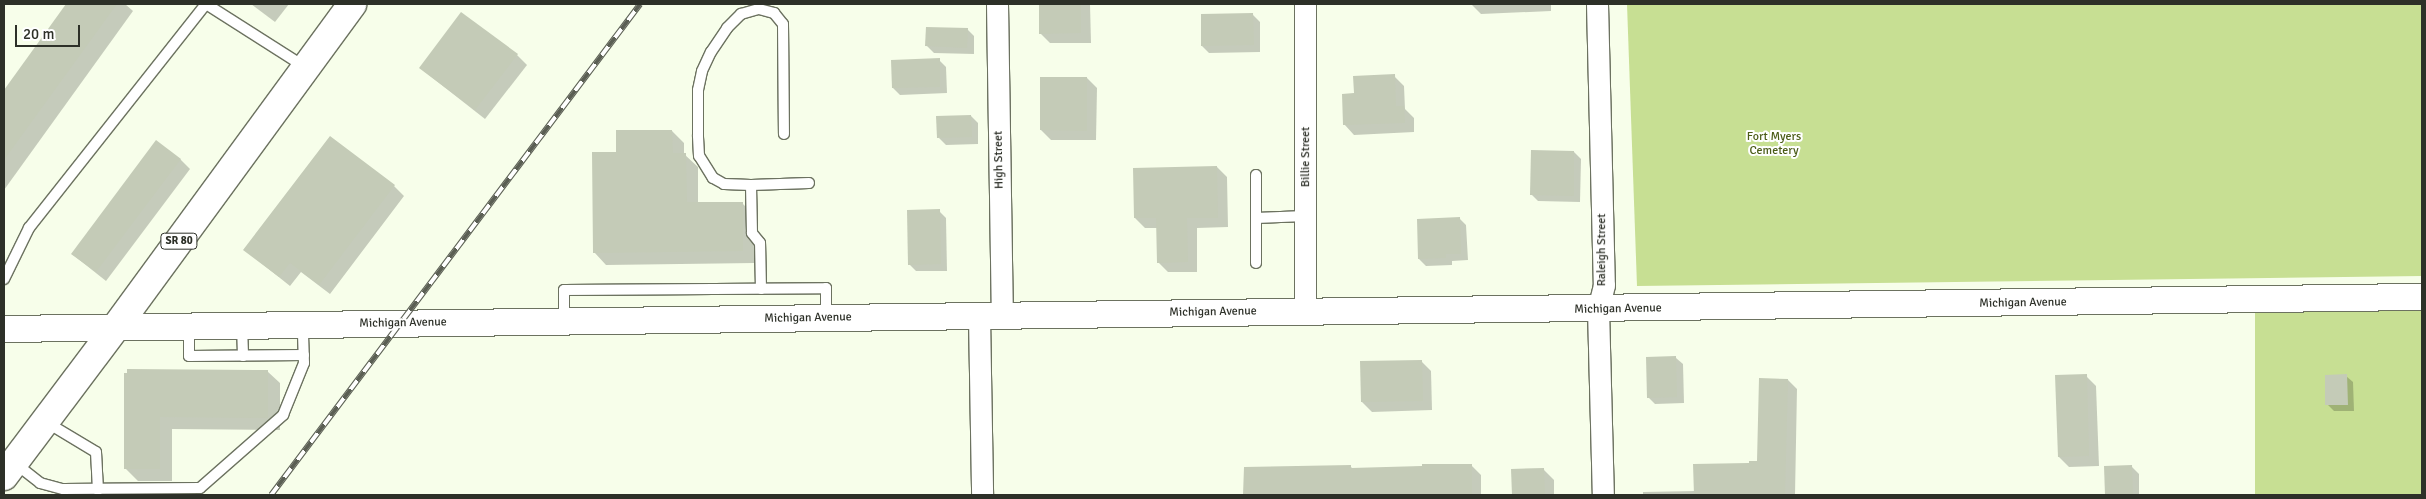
<!DOCTYPE html>
<html>
<head>
<meta charset="utf-8">
<style>
	body { margin:0 }
	#map { position:relative; width:2426px; height:499px; overflow:hidden; background:#f7feea; font-family:Signika,sans-serif }
	div>[style] { position:absolute }
	.green>* { inset:0; background:#c7df93 }
	.shadow>* { inset:0; background:#0003 }
	.building>* { inset:0; background:#c4cbb7 }
	.roads { filter:drop-shadow(1px 0 #6c7260) drop-shadow(-1px 0 #6c7260) drop-shadow(0 1px #6c7260) drop-shadow(0 -1px #6c7260) }
	.service>* { height:10px; margin:-5px; padding:0 5px; transform-origin:5px; border-radius:5px; background:#fff }
	.minor>* { height:21px; margin:-10.5px; padding:0 10.5px; transform-origin:10.5px; border-radius:10.5px; background:#fff }
	.tertiary>* { height:26px; margin:-13px; padding:0 13px; transform-origin:13px; border-radius:13px; background:#fff }
	.primary>* { height:28px; margin:-14px; padding:0 14px; transform-origin:14px; border-radius:14px; background:#fff }
	.rail>* { height:5.5px; margin-top:-2.75px; transform-origin:0; background:repeating-linear-gradient(90deg,#fff 0 11px,#5b5f54 0 22px); box-sizing:border-box; border-block:1px solid #5b5f54 }
	span { translate:-50% -50%; white-space:nowrap; text-align:center; line-height:1.15; -webkit-text-stroke:4px #fff; paint-order:stroke }
	.shield-label span { padding:1px 4px; background:#fff; border:1px solid; border-radius:4px; -webkit-text-stroke-width:0 }
	.shield-label { font-size:11px; color:#2d3028; font-weight:700 }
	.park-label { font-size:12px; color:#4b5c18 }
	.street-label { font-size:12px; color:#2d3028 }
	.frame { position:absolute; inset:0; border:5px solid #2d3028; pointer-events:none }
	.scale { position:absolute; left:15px; top:25px; width:65px; height:22px; box-sizing:border-box; border:2px solid #2d3028; border-top:0; padding-left:6px; font-size:15px; line-height:18px; white-space:nowrap; color:#2d3028; -webkit-text-stroke:4px #fff; paint-order:stroke }
</style>
</head>
<body>
<div id="map">
	<div class="green">
		<div style="clip-path:polygon(1627px 4px,2422px 4px,2422px 276px,1637px 286px)"></div>
		<div style="clip-path:polygon(2422px 310px,2422px 495px,2255px 495px,2255px 312px)"></div>
	</div>
	<div class="shadow">
		<div style="clip-path:polygon(67px 4px,125px 4px,133px 11px,4px 190px,4px 92px)"></div>
		<div style="clip-path:polygon(251px 4px,289px 4px,275px 22px)"></div>
		<div style="clip-path:polygon(1040px 4px,1090px 4px,1091px 43px,1050px 43px,1040px 33px)"></div>
		<div style="clip-path:polygon(1471px 4px,1551px 4px,1551px 11px,1481px 14px)"></div>
		<div style="clip-path:polygon(1253px 15px,1260px 22px,1260px 52px,1209px 53px,1202px 46px)"></div>
		<div style="clip-path:polygon(967px 29px,974px 36px,974px 54px,934px 53px,927px 46px)"></div>
		<div style="clip-path:polygon(517px 55px,527px 65px,485px 119px,420px 68px)"></div>
		<div style="clip-path:polygon(939px 60px,946px 67px,947px 93px,900px 95px,893px 88px)"></div>
		<div style="clip-path:polygon(1394px 76px,1404px 86px,1405px 109px,1414px 118px,1414px 132px,1354px 135px,1344px 124px)"></div>
		<div style="clip-path:polygon(1087px 78px,1097px 88px,1096px 140px,1051px 140px,1041px 130px)"></div>
		<div style="clip-path:polygon(971px 116px,978px 123px,978px 144px,946px 145px,939px 138px)"></div>
		<div style="clip-path:polygon(672px 131px,684px 143px,684px 154px,698px 167px,698px 203px,742px 203px,755px 216px,755px 263px,606px 265px,594px 252px,617px 153px)"></div>
		<div style="clip-path:polygon(1574px 152px,1581px 159px,1580px 202px,1538px 201px,1531px 194px)"></div>
		<div style="clip-path:polygon(180px 159px,190px 169px,106px 281px,72px 254px)"></div>
		<div style="clip-path:polygon(1217px 167px,1227px 177px,1228px 227px,1197px 228px,1197px 272px,1168px 272px,1158px 262px,1157px 228px,1145px 228px,1135px 218px)"></div>
		<div style="clip-path:polygon(394px 186px,404px 196px,330px 294px,301px 272px,290px 286px,245px 250px)"></div>
		<div style="clip-path:polygon(939px 211px,946px 218px,947px 271px,916px 271px,909px 264px)"></div>
		<div style="clip-path:polygon(1459px 218px,1466px 225px,1468px 260px,1452px 261px,1452px 265px,1426px 266px,1419px 259px)"></div>
		<div style="clip-path:polygon(1676px 358px,1683px 364px,1684px 403px,1655px 404px,1648px 397px)"></div>
		<div style="clip-path:polygon(1421px 361px,1431px 371px,1432px 410px,1372px 412px,1362px 402px)"></div>
		<div style="clip-path:polygon(267px 371px,280px 383px,280px 430px,172px 429px,172px 481px,138px 481px,125px 468px,126px 374px)"></div>
		<div style="clip-path:polygon(2086px 376px,2096px 386px,2099px 466px,2069px 467px,2059px 457px)"></div>
		<div style="clip-path:polygon(2346px 376px,2353px 382px,2354px 411px,2334px 411px,2327px 404px)"></div>
		<div style="clip-path:polygon(1788px 380px,1797px 389px,1795px 495px,1643px 495px,1643px 492px,1695px 491px,1758px 462px)"></div>
		<div style="clip-path:polygon(1471px 465px,1481px 475px,1481px 495px,1244px 495px,1245px 468px,1350px 466px,1353px 469px)"></div>
		<div style="clip-path:polygon(2105px 467px,2132px 467px,2139px 474px,2139px 495px,2106px 495px)"></div>
		<div style="clip-path:polygon(1544px 470px,1554px 480px,1554px 495px,1513px 495px,1512px 471px)"></div>
	</div>
	<div class="building">
		<div style="clip-path:polygon(66px 4px,117px 4px,4px 160px,4px 90px)"></div>
		<div style="clip-path:polygon(1039px 4px,1081px 4px,1081px 33px,1039px 34px)"></div>
		<div style="clip-path:polygon(461px 12px,518px 54px,475px 110px,419px 68px)"></div>
		<div style="clip-path:polygon(1253px 13px,1254px 45px,1201px 46px,1201px 14px)"></div>
		<div style="clip-path:polygon(926px 27px,968px 28px,967px 48px,925px 46px)"></div>
		<div style="clip-path:polygon(940px 58px,940px 87px,892px 88px,891px 60px)"></div>
		<div style="clip-path:polygon(1395px 74px,1396px 106px,1404px 106px,1405px 123px,1343px 125px,1342px 94px,1354px 93px,1353px 76px)"></div>
		<div style="clip-path:polygon(1040px 77px,1087px 77px,1087px 131px,1040px 130px)"></div>
		<div style="clip-path:polygon(971px 115px,972px 137px,937px 138px,936px 116px)"></div>
		<div style="clip-path:polygon(616px 130px,672px 130px,673px 153px,686px 153px,687px 202px,743px 202px,743px 251px,593px 253px,592px 152px,616px 152px)"></div>
		<div style="clip-path:polygon(330px 136px,395px 185px,319px 285px,290px 263px,279px 277px,243px 250px)"></div>
		<div style="clip-path:polygon(156px 140px,181px 159px,96px 272px,71px 254px)"></div>
		<div style="clip-path:polygon(1531px 150px,1574px 151px,1574px 196px,1530px 195px)"></div>
		<div style="clip-path:polygon(1217px 166px,1218px 218px,1187px 218px,1188px 262px,1157px 263px,1156px 218px,1134px 218px,1133px 168px)"></div>
		<div style="clip-path:polygon(940px 209px,941px 264px,908px 265px,907px 210px)"></div>
		<div style="clip-path:polygon(1460px 217px,1461px 254px,1446px 254px,1446px 258px,1418px 259px,1417px 219px)"></div>
		<div style="clip-path:polygon(1676px 356px,1677px 397px,1647px 398px,1646px 357px)"></div>
		<div style="clip-path:polygon(1422px 360px,1423px 401px,1361px 402px,1360px 361px)"></div>
		<div style="clip-path:polygon(127px 369px,268px 370px,268px 418px,160px 417px,160px 469px,124px 469px,124px 373px,127px 373px)"></div>
		<div style="clip-path:polygon(2087px 374px,2089px 456px,2058px 457px,2055px 375px)"></div>
		<div style="clip-path:polygon(2347px 374px,2348px 405px,2325px 405px,2325px 375px)"></div>
		<div style="clip-path:polygon(1759px 378px,1788px 379px,1785px 495px,1694px 495px,1693px 464px,1749px 463px,1749px 461px,1757px 461px)"></div>
		<div style="clip-path:polygon(1422px 464px,1472px 464px,1472px 495px,1243px 495px,1244px 467px,1351px 465px,1351px 468px,1422px 466px)"></div>
		<div style="clip-path:polygon(2132px 465px,2133px 495px,2105px 495px,2104px 466px)"></div>
		<div style="clip-path:polygon(1544px 468px,1545px 495px,1512px 495px,1511px 469px)"></div>
	</div>
	<div class="roads">
		<div class="service">
			<div style="left:1256px;top:175px;width:88px;rotate:90deg"></div>
			<div style="left:751px;top:185px;width:58px;rotate:-2deg"></div>
			<div style="left:1256px;top:218px;width:49px;rotate:-2.3deg"></div>
			<div style="left:4px;top:279px;width:57px;rotate:-63.9deg"></div>
			<div style="left:29px;top:228px;width:285px;rotate:-51.7deg"></div>
			<div style="left:206px;top:4px;width:117px;rotate:32.5deg"></div>
			<div style="left:761px;top:289px;width:46px;rotate:-91.2deg"></div>
			<div style="left:760px;top:243px;width:13px;rotate:-129deg"></div>
			<div style="left:752px;top:233px;width:48px;rotate:-91.2deg"></div>
			<div style="left:751px;top:185px;width:27px;rotate:-178deg"></div>
			<div style="left:724px;top:184px;width:13px;rotate:-151deg"></div>
			<div style="left:713px;top:178px;width:26px;rotate:-122deg"></div>
			<div style="left:699px;top:156px;width:21px;rotate:-93deg"></div>
			<div style="left:698px;top:135px;width:45px;rotate:-90deg"></div>
			<div style="left:698px;top:90px;width:19px;rotate:-78deg"></div>
			<div style="left:702px;top:71px;width:21px;rotate:-65deg"></div>
			<div style="left:711px;top:52px;width:29px;rotate:-56deg"></div>
			<div style="left:727px;top:28px;width:20px;rotate:-45deg"></div>
			<div style="left:741px;top:14px;width:19px;rotate:-16deg"></div>
			<div style="left:759px;top:9px;width:16px;rotate:15deg"></div>
			<div style="left:774px;top:13px;width:14px;rotate:51deg"></div>
			<div style="left:783px;top:24px;width:110px;rotate:89.5deg"></div>
			<div style="left:564px;top:321px;width:31px;rotate:-90deg"></div>
			<div style="left:564px;top:290px;width:262px;rotate:-0.4deg"></div>
			<div style="left:826px;top:288px;width:29px;rotate:90deg"></div>
			<div style="left:242px;top:326px;width:30px;rotate:88deg"></div>
			<div style="left:189px;top:327px;width:29px;rotate:90deg"></div>
			<div style="left:189px;top:356px;width:115px;rotate:-0.5deg"></div>
			<div style="left:46px;top:422px;width:58px;rotate:31deg"></div>
			<div style="left:96px;top:452px;width:38px;rotate:87deg"></div>
			<div style="left:16px;top:464px;width:31px;rotate:38deg"></div>
			<div style="left:40px;top:483px;width:24px;rotate:15deg"></div>
			<div style="left:63px;top:489px;width:137px;rotate:-0.4deg"></div>
			<div style="left:200px;top:488px;width:111px;rotate:-41.3deg"></div>
			<div style="left:283px;top:415px;width:56px;rotate:-68deg"></div>
			<div style="left:304px;top:363px;width:37px;rotate:-92deg"></div>
		</div>
		<div class="minor">
			<div style="left:997px;top:4px;width:312px;rotate:89.1deg"></div>
			<div style="left:1305px;top:4px;width:307px;rotate:90deg"></div>
			<div style="left:1597px;top:4px;width:281px;rotate:88.6deg"></div>
			<div style="left:1604px;top:285px;width:25px;rotate:104deg"></div>
			<div style="left:1598px;top:309px;width:186px;rotate:88.5deg"></div>
			<div style="left:979px;top:316px;width:179px;rotate:89deg"></div>
		</div>
		<div class="tertiary">
			<div style="left:4px;top:329px;width:2418px;rotate:-0.76deg"></div>
		</div>
		<div class="primary">
			<div style="left:4px;top:476px;width:186px;rotate:-53.1deg"></div>
			<div style="left:116px;top:327px;width:400px;rotate:-53.8deg"></div>
		</div>
	</div>
	<div class="rail">
		<div style="left:271px;top:495px;width:614px;rotate:-53.07deg"></div>
	</div>
	<div class="shield-label">
		<span style="left:179px;top:241px">SR 80</span>
	</div>
	<div class="park-label">
		<span style="left:1774px;top:144px">Fort Myers<br>Cemetery</span>
	</div>
	<div class="street-label">
		<span style="left:1306px;top:157px;rotate:-90deg">Billie Street</span>
		<span style="left:999px;top:160px;rotate:-91deg">High Street</span>
		<span style="left:1602px;top:250px;rotate:-90deg">Raleigh Street</span>
		<span style="left:2023px;top:303px;rotate:-1deg">Michigan Avenue</span>
		<span style="left:1618px;top:309px;rotate:-1deg">Michigan Avenue</span>
		<span style="left:1213px;top:312px;rotate:-1deg">Michigan Avenue</span>
		<span style="left:808px;top:318px;rotate:-1deg">Michigan Avenue</span>
		<span style="left:403px;top:323px;rotate:-1deg">Michigan Avenue</span>
	</div>
	<div class="frame"></div>
	<div class="scale">20 m</div>
</div>
</body>
</html>
